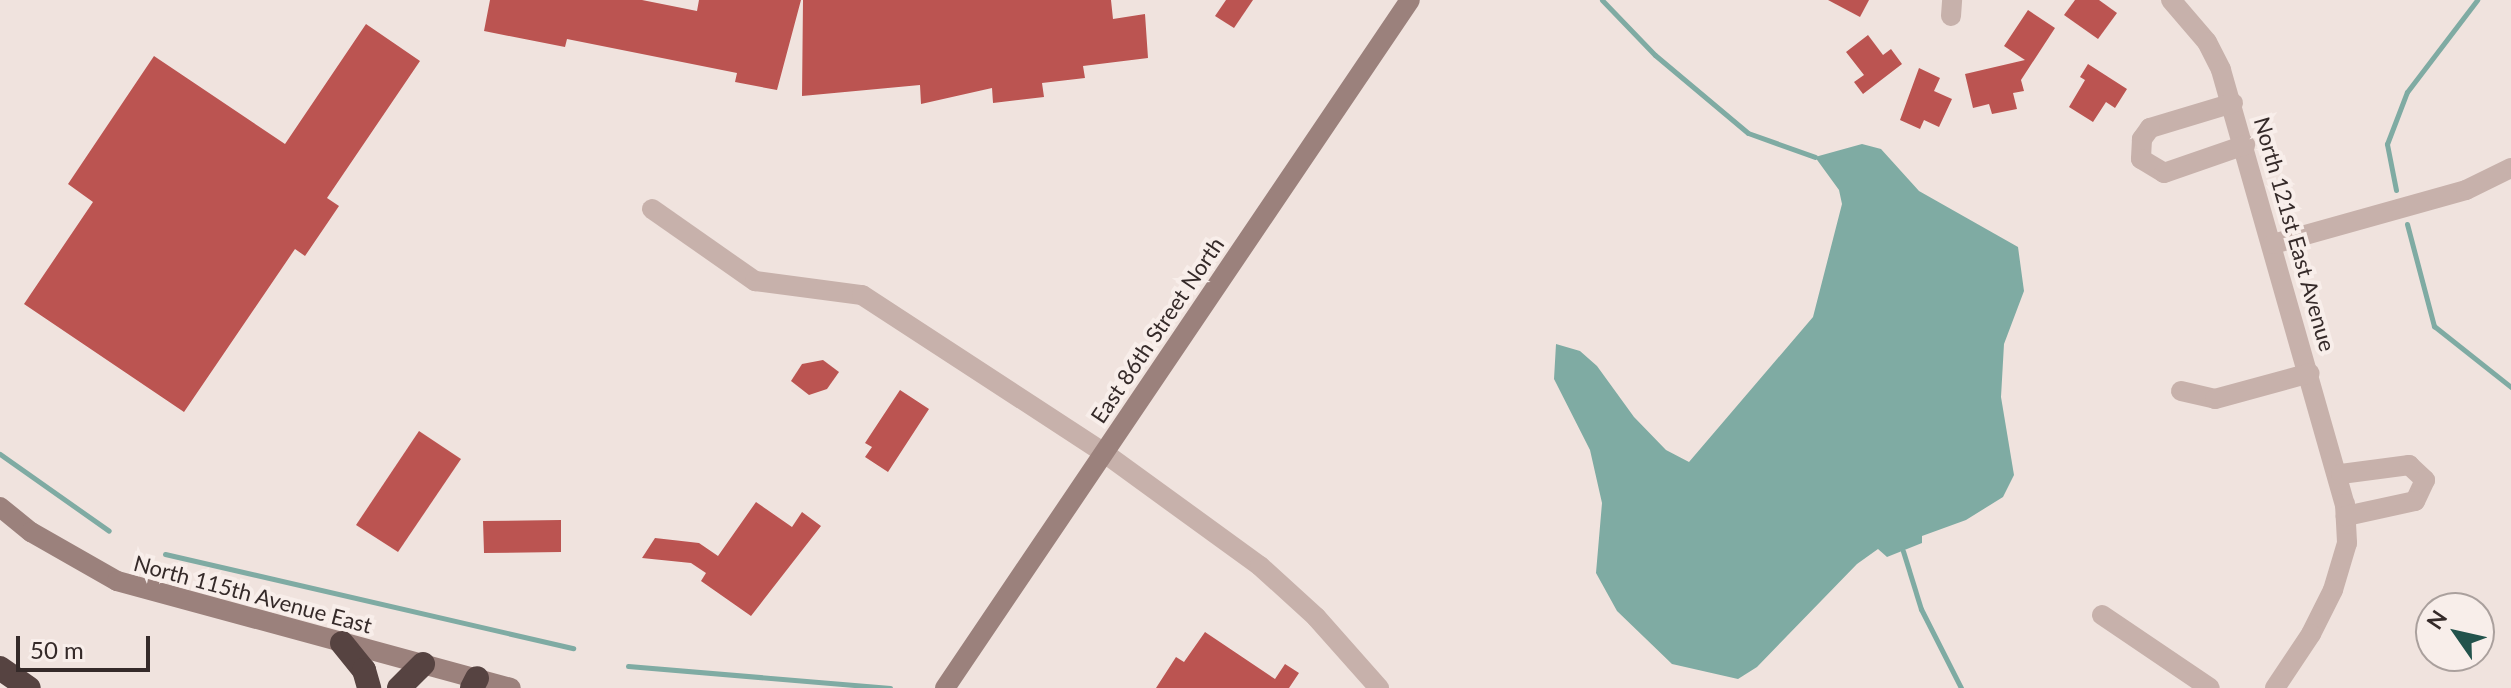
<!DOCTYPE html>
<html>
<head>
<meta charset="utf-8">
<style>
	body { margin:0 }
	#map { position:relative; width:2511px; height:688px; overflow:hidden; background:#f0e3de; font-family:Lato,sans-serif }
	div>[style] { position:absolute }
	.water>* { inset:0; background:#7faba3 }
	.stream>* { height:5px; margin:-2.5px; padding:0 2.5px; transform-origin:2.5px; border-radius:2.5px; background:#7faba3 }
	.building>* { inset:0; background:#bb5451 }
	.street>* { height:20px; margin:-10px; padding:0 10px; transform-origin:10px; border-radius:10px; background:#c7b1ab }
	.secondary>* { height:20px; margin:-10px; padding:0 10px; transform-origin:10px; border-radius:10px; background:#9b817c }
	.highway>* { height:24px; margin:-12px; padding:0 12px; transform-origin:12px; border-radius:12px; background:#564341 }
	span { translate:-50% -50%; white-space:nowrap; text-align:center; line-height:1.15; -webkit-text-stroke:8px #f8eeea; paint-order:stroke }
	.street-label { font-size:22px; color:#352a29 }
	.north { position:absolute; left:2415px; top:592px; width:80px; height:80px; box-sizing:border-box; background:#f8eeea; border:2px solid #aaa09d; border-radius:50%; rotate:304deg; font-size:22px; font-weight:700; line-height:32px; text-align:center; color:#352a29 }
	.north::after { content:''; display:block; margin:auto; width:28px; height:36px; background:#22534c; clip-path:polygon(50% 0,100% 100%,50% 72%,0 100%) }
	.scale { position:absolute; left:16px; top:636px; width:134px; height:36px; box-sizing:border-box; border:4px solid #352a29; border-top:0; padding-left:10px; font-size:24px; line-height:28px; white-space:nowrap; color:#352a29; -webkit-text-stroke:6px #f8eeea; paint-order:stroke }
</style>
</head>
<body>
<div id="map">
	<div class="water">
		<div style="clip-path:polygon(1862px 144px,1881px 149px,1919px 191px,2018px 247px,2024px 291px,2004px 344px,2001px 397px,2014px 475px,2003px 497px,1966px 520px,1922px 536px,1922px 543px,1887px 557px,1878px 549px,1857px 564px,1757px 667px,1738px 679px,1672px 664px,1617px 611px,1596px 573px,1602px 503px,1590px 450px,1554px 379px,1556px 344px,1580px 351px,1597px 366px,1634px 417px,1666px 450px,1689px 462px,1813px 317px,1842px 204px,1839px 190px,1815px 157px)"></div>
	</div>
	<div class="stream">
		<div style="left:1602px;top:0;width:76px;rotate:46.1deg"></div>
		<div style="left:1655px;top:55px;width:121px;rotate:40deg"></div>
		<div style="left:1748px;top:133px;width:71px;rotate:19.7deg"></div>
		<div style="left:2396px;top:190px;width:47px;rotate:-101.1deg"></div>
		<div style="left:2387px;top:144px;width:56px;rotate:-69deg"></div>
		<div style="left:2407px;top:92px;width:116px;rotate:-52.7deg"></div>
		<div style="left:2407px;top:224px;width:106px;rotate:75.2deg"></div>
		<div style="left:2434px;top:326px;width:98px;rotate:38.4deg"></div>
		<div style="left:0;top:454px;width:133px;rotate:35.2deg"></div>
		<div style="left:1903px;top:551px;width:61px;rotate:72.8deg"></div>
		<div style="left:1921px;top:609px;width:89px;rotate:63.1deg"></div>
		<div style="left:165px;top:554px;width:419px;rotate:13deg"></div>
		<div style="left:628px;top:666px;width:263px;rotate:4.8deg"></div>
	</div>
	<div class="building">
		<div style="clip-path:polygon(490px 0,642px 0,697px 11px,699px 0,801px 0,777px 90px,735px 82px,737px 73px,567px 39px,565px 47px,484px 31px)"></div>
		<div style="clip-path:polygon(803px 0,1111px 0,1113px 19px,1145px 14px,1148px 58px,1083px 66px,1085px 78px,1042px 83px,1044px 97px,993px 103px,992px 88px,921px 104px,920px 85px,802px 96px)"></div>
		<div style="clip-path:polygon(1226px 0,1253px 0,1234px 28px,1215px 16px)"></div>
		<div style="clip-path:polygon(1828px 0,1869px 0,1860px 17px)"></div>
		<div style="clip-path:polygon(2075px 0,2099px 0,2117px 13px,2098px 39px,2064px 15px)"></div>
		<div style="clip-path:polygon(2028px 10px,2055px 28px,2021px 80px,2024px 91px,2013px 93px,2017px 109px,1992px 114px,1989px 104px,1973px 108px,1965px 74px,2025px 60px,2004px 46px)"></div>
		<div style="clip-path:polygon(366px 24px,420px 61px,327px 198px,339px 206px,305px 256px,295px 249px,184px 412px,24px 304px,93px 202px,68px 184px,154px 56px,285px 144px)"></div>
		<div style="clip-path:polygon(1868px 35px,1883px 55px,1891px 49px,1902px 64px,1863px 94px,1854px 82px,1864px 75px,1846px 52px)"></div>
		<div style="clip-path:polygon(2088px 64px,2127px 89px,2115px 108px,2106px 102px,2093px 122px,2069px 107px,2085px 80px,2080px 77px)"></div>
		<div style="clip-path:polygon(1919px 68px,1940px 78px,1934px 91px,1952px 99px,1939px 127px,1924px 120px,1920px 129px,1900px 120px)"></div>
		<div style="clip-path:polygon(823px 360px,839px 372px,827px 389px,809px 395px,791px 381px,802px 364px)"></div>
		<div style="clip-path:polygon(900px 390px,929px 409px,888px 472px,865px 457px,872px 447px,865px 443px)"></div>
		<div style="clip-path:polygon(419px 431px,461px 459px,398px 552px,356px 525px)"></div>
		<div style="clip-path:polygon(756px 502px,792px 527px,802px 512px,821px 526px,751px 616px,701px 581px,706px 573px,691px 563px,642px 558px,655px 538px,699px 543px,718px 556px)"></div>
		<div style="clip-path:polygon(561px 520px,561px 552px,484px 553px,483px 521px)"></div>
		<div style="clip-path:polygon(1205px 632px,1275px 679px,1285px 664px,1299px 673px,1289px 688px,1156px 688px,1176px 657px,1184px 662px)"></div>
	</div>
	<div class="street">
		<div style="left:2171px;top:0;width:55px;rotate:49.4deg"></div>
		<div style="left:2207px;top:42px;width:31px;rotate:63deg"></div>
		<div style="left:2221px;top:70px;width:451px;rotate:74.1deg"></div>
		<div style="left:2345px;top:504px;width:39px;rotate:87deg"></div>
		<div style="left:2347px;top:543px;width:49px;rotate:106.6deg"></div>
		<div style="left:2333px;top:590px;width:49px;rotate:116.6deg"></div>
		<div style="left:2311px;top:634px;width:65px;rotate:123.7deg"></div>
		<div style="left:1951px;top:16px;width:16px;rotate:-86deg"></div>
		<div style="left:2233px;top:103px;width:87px;rotate:163.2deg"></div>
		<div style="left:2150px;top:128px;width:14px;rotate:126deg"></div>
		<div style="left:2142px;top:139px;width:20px;rotate:93deg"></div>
		<div style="left:2141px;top:159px;width:27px;rotate:31deg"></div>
		<div style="left:2164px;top:173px;width:86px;rotate:-19.1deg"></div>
		<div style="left:652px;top:209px;width:126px;rotate:35deg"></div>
		<div style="left:755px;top:281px;width:108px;rotate:7.5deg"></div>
		<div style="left:862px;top:295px;width:288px;rotate:33.1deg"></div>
		<div style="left:1103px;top:452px;width:194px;rotate:36deg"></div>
		<div style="left:1260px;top:566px;width:76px;rotate:42.3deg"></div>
		<div style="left:1316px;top:617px;width:95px;rotate:48.4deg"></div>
		<div style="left:2273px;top:244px;width:200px;rotate:-15.6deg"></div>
		<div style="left:2466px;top:190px;width:50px;rotate:-26.1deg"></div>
		<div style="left:2181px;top:391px;width:35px;rotate:13deg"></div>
		<div style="left:2215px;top:399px;width:98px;rotate:-15.3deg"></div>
		<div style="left:2341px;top:474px;width:69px;rotate:-7.5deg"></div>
		<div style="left:2409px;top:465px;width:22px;rotate:43deg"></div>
		<div style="left:2425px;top:480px;width:23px;rotate:115deg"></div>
		<div style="left:2415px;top:501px;width:71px;rotate:167.7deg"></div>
		<div style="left:2102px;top:615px;width:130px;rotate:34.1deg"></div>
	</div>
	<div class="secondary">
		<div style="left:0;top:507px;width:40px;rotate:39deg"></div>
		<div style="left:31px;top:532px;width:99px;rotate:29.7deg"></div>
		<div style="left:117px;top:581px;width:408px;rotate:15.2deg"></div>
		<div style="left:945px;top:688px;width:830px;rotate:-55.95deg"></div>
	</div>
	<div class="highway">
		<div style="left:342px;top:643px;width:35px;rotate:51deg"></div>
		<div style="left:364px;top:670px;width:19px;rotate:74deg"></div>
		<div style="left:0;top:668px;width:35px;rotate:35deg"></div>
		<div style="left:399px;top:688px;width:34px;rotate:-45deg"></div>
		<div style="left:472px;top:688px;width:11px;rotate:-63deg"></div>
	</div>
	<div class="street-label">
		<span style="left:2295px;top:234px;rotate:74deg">North 121st East Avenue</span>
		<span style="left:1157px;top:330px;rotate:-56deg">East 86th Street North</span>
		<span style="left:253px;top:594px;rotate:15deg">North 115th Avenue East</span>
	</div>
	<div class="north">N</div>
	<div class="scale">50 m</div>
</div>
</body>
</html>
